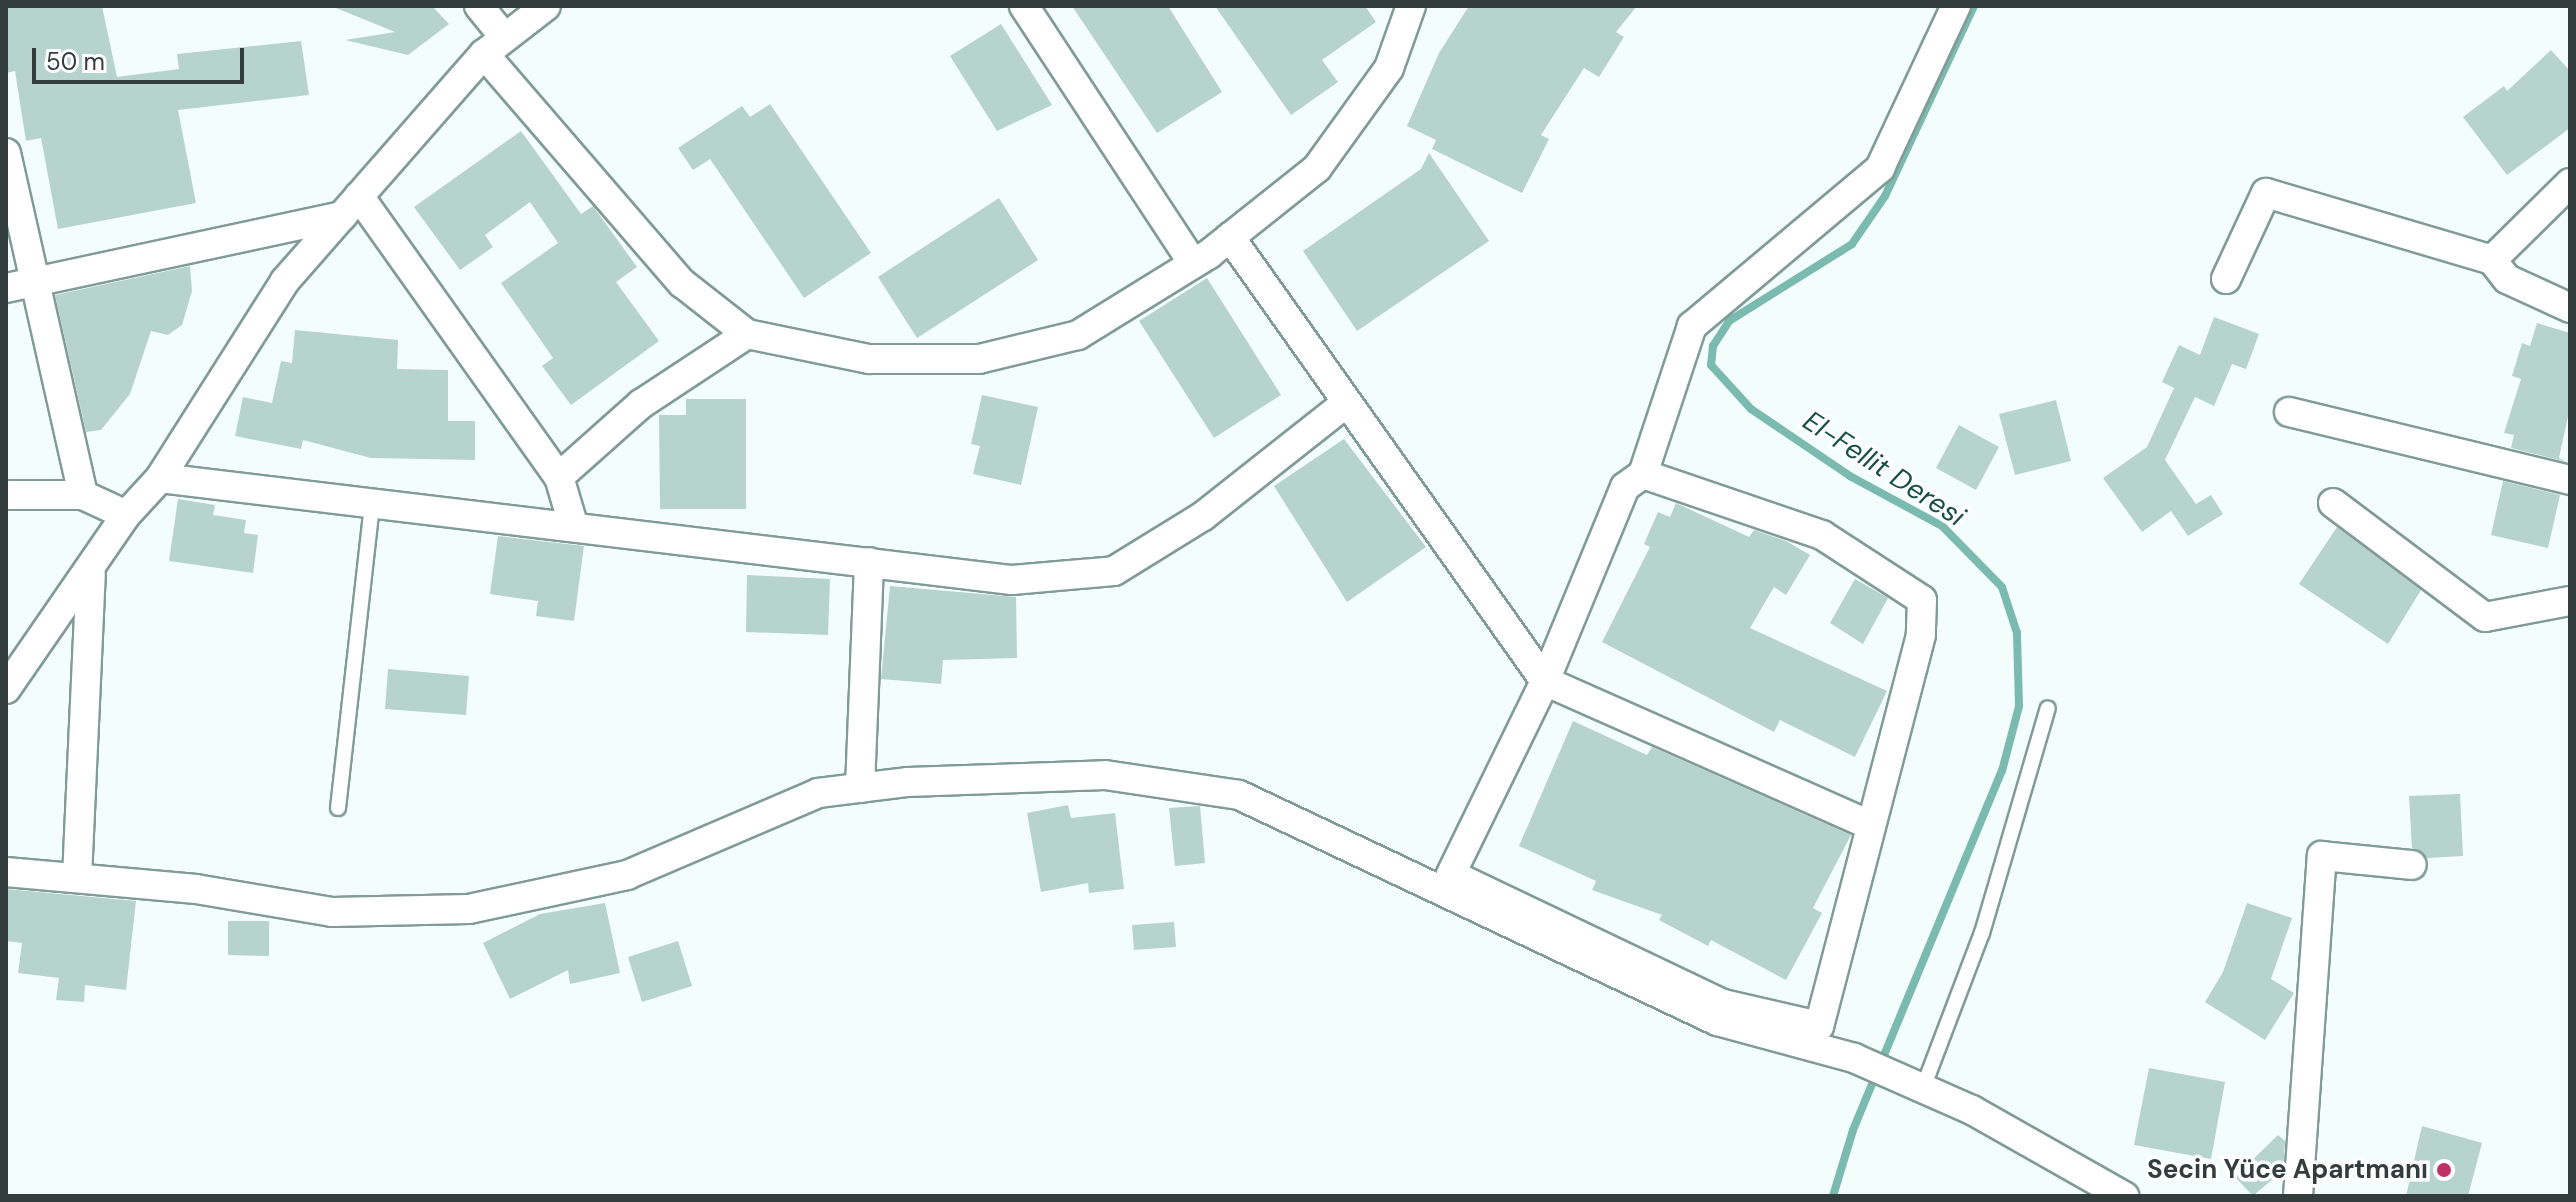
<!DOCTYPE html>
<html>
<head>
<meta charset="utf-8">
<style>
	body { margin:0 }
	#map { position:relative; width:2576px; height:1202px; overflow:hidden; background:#f3fefc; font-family:"DM Sans",sans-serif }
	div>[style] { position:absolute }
	.stream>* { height:8px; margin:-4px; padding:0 4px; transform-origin:4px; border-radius:4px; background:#7bbaaf }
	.building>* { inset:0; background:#b7d3cd }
	.roads { filter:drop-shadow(2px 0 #819b96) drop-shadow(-2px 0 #819b96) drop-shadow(0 2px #819b96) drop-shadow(0 -2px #819b96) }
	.service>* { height:14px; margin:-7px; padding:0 7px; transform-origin:7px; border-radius:7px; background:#fff }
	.minor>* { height:28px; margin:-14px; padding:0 14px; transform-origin:14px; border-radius:14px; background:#fff }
	.dots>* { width:22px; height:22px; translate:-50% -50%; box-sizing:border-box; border:4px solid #fff; border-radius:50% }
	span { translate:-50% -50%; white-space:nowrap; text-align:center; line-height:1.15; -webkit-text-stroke:7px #fff; paint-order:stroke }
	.poi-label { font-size:26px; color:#333e3c; font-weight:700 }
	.right { translate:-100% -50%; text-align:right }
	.water-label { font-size:28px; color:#184f47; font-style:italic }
	.frame { position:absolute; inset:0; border:8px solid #333e3c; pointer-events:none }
	.scale { position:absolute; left:32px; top:48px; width:212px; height:36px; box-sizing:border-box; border:4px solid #333e3c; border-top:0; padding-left:10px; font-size:24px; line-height:28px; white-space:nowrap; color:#333e3c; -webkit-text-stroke:6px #fff; paint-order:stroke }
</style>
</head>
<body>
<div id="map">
	<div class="stream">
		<div style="left:1833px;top:1196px;width:69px;rotate:-73.1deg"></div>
		<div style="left:1853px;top:1130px;width:389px;rotate:-67.5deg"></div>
		<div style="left:2002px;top:771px;width:67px;rotate:-75.3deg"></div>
		<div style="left:2019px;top:706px;width:73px;rotate:-91.6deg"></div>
		<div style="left:2017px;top:633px;width:48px;rotate:-108.1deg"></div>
		<div style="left:2002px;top:587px;width:86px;rotate:-134.5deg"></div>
		<div style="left:1942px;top:526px;width:105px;rotate:-151.5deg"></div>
		<div style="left:1850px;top:476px;width:120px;rotate:-145.9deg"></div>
		<div style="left:1751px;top:409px;width:59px;rotate:-132.3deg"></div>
		<div style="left:1711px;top:365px;width:19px;rotate:-84deg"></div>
		<div style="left:1713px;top:346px;width:30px;rotate:-57deg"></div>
		<div style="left:1729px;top:321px;width:145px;rotate:-32deg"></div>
		<div style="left:1852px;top:244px;width:58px;rotate:-55.5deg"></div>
		<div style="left:1885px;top:196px;width:210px;rotate:-64.9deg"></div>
	</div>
	<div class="building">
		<div style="clip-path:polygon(6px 6px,102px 6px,117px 77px,179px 69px,177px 54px,301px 41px,309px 95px,178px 110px,196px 203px,58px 229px,41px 138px,26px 141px,15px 71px,6px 73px)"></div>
		<div style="clip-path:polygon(331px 6px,432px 6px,449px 24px,408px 55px,345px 40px,395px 32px)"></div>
		<div style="clip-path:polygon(1072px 6px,1168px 6px,1222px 92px,1157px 133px)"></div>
		<div style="clip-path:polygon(1215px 6px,1365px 6px,1376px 22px,1322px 60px,1338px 82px,1291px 115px)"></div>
		<div style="clip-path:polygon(1469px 6px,1637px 6px,1616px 32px,1624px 37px,1599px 77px,1584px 68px,1541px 135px,1549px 139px,1522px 193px,1432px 149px,1436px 140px,1407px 126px,1439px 53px)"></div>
		<div style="clip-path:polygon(1001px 24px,1052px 105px,997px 131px,950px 56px)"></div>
		<div style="clip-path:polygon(2551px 50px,2570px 71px,2570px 128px,2507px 175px,2463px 117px,2504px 86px,2507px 91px)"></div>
		<div style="clip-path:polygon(770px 104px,871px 253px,804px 298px,710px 159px,693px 170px,678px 148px,742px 106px,750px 117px)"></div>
		<div style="clip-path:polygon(521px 131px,581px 214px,593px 206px,637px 267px,616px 282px,659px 341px,571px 405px,542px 366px,553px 358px,501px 283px,558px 243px,530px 202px,485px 235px,493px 247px,460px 270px,414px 207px)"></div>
		<div style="clip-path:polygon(1429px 153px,1489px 241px,1357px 331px,1303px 251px,1421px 169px)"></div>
		<div style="clip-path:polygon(999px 198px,1038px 260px,917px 338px,878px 277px)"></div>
		<div style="clip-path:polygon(190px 266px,192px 291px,182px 325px,168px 335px,151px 331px,130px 394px,101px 430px,86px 432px,55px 295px)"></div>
		<div style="clip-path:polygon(1207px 278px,1281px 395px,1214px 438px,1139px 321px)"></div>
		<div style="clip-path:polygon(2214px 317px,2259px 334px,2246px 369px,2232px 364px,2214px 406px,2195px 397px,2165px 460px,2196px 504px,2211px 495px,2223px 514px,2188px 536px,2171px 511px,2142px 532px,2103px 478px,2147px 447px,2174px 388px,2162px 382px,2179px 345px,2200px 355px)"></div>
		<div style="clip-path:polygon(2537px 323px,2570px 333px,2570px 407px,2559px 458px,2567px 462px,2511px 448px,2514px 435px,2504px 433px,2521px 379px,2512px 376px,2522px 343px,2530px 346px)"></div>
		<div style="clip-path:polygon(295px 330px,398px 340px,397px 369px,448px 370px,448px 421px,475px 421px,475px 460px,371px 458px,303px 440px,301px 449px,235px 436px,243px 397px,272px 403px,281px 361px,292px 363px)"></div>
		<div style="clip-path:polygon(982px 395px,1038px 407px,1021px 485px,973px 474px,980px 446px,971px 444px)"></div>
		<div style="clip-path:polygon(686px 399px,746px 399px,746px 509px,660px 509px,659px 415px,686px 415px)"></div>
		<div style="clip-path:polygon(2056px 400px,2071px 461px,2015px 475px,1999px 414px)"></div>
		<div style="clip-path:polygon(1959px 425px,1999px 447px,1976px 490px,1936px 468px)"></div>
		<div style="clip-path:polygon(1344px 439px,1426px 547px,1347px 602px,1274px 486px)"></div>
		<div style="clip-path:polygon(2503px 481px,2560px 495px,2548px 548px,2491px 535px)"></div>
		<div style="clip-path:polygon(178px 499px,215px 505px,213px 515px,246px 520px,244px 533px,258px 535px,253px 573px,169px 561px)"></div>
		<div style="clip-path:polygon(1676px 503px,1749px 537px,1754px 530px,1786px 541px,1810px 555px,1786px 595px,1774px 587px,1750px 628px,1887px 691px,1855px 757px,1780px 720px,1774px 732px,1602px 642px,1650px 547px,1644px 544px,1658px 512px,1670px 517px)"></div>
		<div style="clip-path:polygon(2337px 527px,2421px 590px,2388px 644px,2299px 584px)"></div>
		<div style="clip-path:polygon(498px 536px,584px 546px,574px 621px,536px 616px,538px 601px,490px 594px)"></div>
		<div style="clip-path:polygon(747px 575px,830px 579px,828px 635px,746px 632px)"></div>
		<div style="clip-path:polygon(1855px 579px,1888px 598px,1863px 644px,1830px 623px)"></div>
		<div style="clip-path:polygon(890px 586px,1016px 597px,1017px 658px,943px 660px,941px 684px,881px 679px)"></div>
		<div style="clip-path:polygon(388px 669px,469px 676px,466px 715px,385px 709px)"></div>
		<div style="clip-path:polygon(1573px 721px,1647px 755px,1652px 747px,1851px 835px,1813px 908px,1822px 913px,1786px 980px,1711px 940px,1708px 946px,1659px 920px,1662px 915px,1592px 890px,1596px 881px,1519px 846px)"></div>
		<div style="clip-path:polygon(2460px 794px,2463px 856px,2428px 858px,2412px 848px,2409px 796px)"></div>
		<div style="clip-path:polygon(1068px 805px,1071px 818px,1115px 813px,1124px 889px,1089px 893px,1088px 883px,1041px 892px,1027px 813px)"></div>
		<div style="clip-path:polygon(1200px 806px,1205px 863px,1175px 866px,1169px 808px)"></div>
		<div style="clip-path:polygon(6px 889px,136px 901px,126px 990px,85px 985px,84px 1002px,56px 1000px,59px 978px,18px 973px,22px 943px,6px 941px)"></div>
		<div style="clip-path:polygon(605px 903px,620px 973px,570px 984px,568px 970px,510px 999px,483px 943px,540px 914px)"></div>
		<div style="clip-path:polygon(2247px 903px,2292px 918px,2271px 979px,2294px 993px,2265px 1040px,2205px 1002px,2223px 972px)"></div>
		<div style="clip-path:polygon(228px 921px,269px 921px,269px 956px,228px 955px)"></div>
		<div style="clip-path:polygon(1174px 922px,1176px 947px,1134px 950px,1132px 925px)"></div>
		<div style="clip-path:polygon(678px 941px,692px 986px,642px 1002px,628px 957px)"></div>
		<div style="clip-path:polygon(2149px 1068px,2225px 1082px,2211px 1159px,2134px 1145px)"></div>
		<div style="clip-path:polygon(2422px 1126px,2482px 1143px,2468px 1196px,2406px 1196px)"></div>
		<div style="clip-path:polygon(2278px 1135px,2285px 1141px,2283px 1170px,2253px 1196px,2235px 1177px)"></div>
	</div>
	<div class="roads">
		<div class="service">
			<div style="left:338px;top:808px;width:307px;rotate:-83.6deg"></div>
			<div style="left:1923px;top:1088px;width:166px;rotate:-69.2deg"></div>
			<div style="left:1982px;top:933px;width:234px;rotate:-73.7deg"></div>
		</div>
		<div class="minor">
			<div style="left:479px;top:6px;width:38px;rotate:51deg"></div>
			<div style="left:1024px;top:6px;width:308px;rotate:56.7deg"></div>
			<div style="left:484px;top:54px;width:303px;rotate:49.2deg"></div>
			<div style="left:682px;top:283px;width:83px;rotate:38.1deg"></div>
			<div style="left:747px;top:334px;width:125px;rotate:11.6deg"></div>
			<div style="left:869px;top:359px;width:110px"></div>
			<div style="left:979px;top:359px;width:102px;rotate:-13.6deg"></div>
			<div style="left:1078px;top:335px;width:154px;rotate:-31.7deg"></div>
			<div style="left:1209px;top:254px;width:138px;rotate:-38.5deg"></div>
			<div style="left:1317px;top:168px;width:123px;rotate:-54.2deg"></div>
			<div style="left:1389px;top:68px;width:66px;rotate:-70.5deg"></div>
			<div style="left:6px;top:153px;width:351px;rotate:77.3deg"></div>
			<div style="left:2570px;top:183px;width:110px;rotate:135.4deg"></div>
			<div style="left:2492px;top:260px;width:24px;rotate:52deg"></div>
			<div style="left:2507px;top:279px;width:69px;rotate:24.7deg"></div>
			<div style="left:359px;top:196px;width:345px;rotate:54.6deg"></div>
			<div style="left:1230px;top:237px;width:544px;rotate:54.65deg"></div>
			<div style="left:1545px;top:681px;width:353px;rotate:23.9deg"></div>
			<div style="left:2226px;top:279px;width:95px;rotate:-65.1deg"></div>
			<div style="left:2266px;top:193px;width:236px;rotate:16.5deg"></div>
			<div style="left:6px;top:288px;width:344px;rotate:-12.1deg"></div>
			<div style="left:2289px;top:412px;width:289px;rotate:13.6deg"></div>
			<div style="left:1643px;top:474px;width:189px;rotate:18.8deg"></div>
			<div style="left:1822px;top:535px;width:119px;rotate:33deg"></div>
			<div style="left:1922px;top:600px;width:35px;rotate:92deg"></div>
			<div style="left:1921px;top:635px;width:404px;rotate:104.6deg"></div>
			<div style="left:1819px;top:1026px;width:98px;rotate:-167.1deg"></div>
			<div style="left:1723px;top:1004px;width:301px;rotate:-154.5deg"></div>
			<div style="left:1451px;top:874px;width:215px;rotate:-64deg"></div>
			<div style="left:1545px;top:681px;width:210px;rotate:-67.6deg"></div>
			<div style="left:1625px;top:487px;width:22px;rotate:-36deg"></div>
			<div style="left:1643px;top:474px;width:156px;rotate:-71.7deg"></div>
			<div style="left:1692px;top:326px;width:246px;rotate:-40deg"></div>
			<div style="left:1880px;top:168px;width:179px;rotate:-64.9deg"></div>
			<div style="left:160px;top:478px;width:858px;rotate:6.83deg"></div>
			<div style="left:1012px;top:580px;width:102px;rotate:-5deg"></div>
			<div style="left:1114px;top:571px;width:105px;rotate:-31.7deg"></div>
			<div style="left:1203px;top:516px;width:181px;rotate:-38.3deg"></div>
			<div style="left:6px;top:495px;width:77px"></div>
			<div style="left:83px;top:495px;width:47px;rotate:24.9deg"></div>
			<div style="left:2333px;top:503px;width:190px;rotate:36.9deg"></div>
			<div style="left:2485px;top:617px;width:86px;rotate:-10.7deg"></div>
			<div style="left:573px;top:524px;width:49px;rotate:-106.6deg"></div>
			<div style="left:559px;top:477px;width:110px;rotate:-41.7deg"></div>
			<div style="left:641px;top:404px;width:127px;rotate:-33.4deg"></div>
			<div style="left:6px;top:689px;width:211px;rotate:-55.4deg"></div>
			<div style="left:126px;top:515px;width:50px;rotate:-47.4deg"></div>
			<div style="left:160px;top:478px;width:233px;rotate:-57.6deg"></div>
			<div style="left:285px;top:281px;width:302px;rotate:-48.8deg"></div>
			<div style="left:484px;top:54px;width:78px;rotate:-37.7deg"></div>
			<div style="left:860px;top:788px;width:226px;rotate:-87.7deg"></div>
			<div style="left:6px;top:872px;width:191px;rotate:5.1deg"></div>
			<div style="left:196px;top:889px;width:138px;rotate:9.6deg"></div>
			<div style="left:332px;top:912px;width:137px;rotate:-1.3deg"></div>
			<div style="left:469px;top:909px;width:162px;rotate:-12.1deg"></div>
			<div style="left:627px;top:875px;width:208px;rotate:-23.2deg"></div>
			<div style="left:818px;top:793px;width:91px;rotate:-7deg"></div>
			<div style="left:908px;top:782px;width:197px;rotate:-2deg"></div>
			<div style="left:1105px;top:775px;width:135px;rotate:8.5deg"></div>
			<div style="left:1239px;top:795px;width:529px;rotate:25.3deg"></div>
			<div style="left:1717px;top:1021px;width:142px;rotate:15.1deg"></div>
			<div style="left:1854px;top:1058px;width:129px;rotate:23.8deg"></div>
			<div style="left:1972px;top:1110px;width:175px;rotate:29.5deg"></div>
			<div style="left:77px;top:878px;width:304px;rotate:-87.4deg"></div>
			<div style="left:2298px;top:1196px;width:341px;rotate:-86deg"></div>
			<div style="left:2322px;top:856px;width:90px;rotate:5.7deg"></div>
		</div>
	</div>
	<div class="dots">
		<div style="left:2444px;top:1170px;background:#be3268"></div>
	</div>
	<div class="poi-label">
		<span class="right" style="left:2428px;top:1170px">Secin Yüce Apartmanı</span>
	</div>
	<div class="water-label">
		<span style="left:1884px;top:469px;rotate:33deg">El-Fellit Deresi</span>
	</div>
	<div class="frame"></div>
	<div class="scale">50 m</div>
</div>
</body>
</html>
